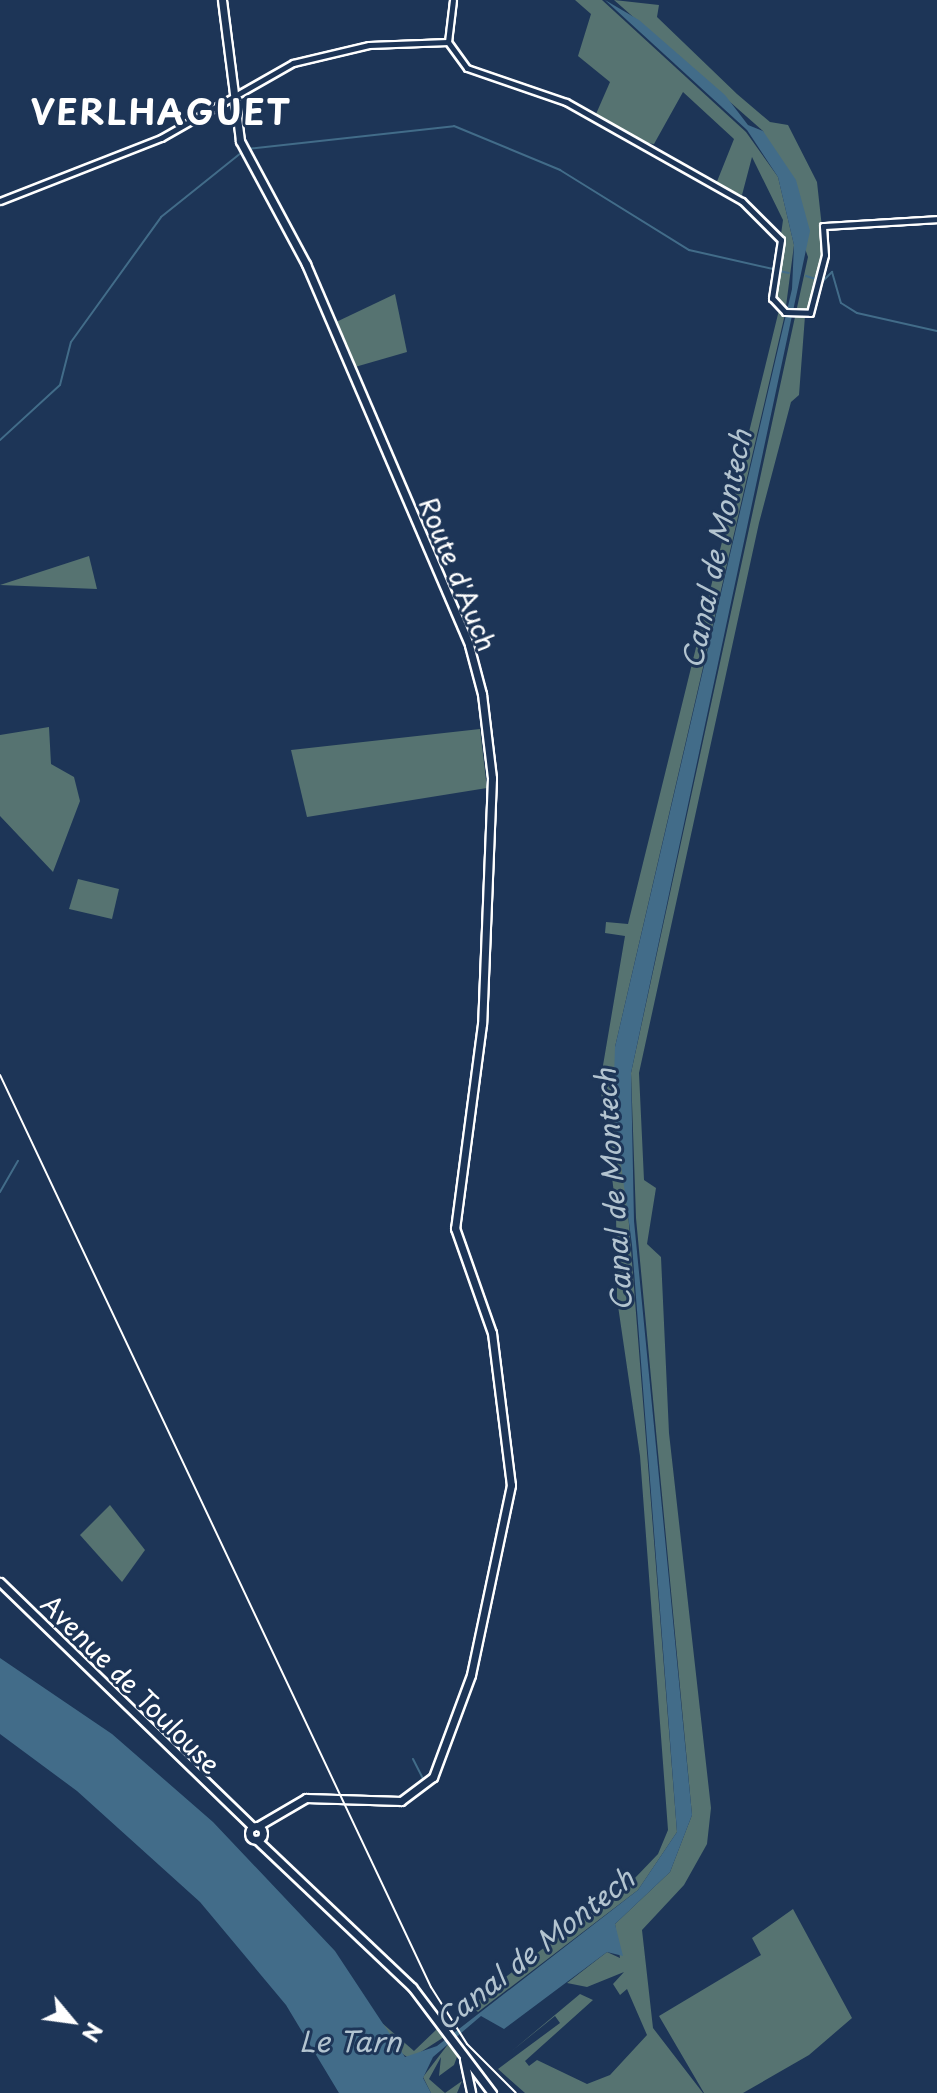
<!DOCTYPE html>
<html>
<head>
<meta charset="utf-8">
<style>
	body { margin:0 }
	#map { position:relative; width:937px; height:2093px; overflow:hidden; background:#1d3557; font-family:"Playpen Sans",sans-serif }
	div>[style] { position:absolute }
	.green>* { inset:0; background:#567371 }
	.water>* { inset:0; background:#426c89 }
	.stream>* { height:2px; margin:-1px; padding:0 1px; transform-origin:1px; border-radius:1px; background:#426c89 }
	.roads { filter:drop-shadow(2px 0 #fff) drop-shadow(-2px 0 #fff) drop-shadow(0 2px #fff) drop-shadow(0 -2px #fff) }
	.minor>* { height:5px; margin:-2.5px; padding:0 2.5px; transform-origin:2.5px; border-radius:2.5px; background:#1d3557 }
	.major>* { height:7px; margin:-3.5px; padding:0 3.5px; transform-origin:3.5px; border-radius:3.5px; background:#1d3557 }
	.major>.ring { margin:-3.5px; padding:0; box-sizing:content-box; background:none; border:7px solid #1d3557; border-radius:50% }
	.rail>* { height:2px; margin:-1px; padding:0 1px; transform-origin:1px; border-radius:1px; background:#fff }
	span { translate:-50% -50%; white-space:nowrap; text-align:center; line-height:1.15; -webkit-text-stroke:6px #1d3557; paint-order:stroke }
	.street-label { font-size:26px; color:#fff }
	.water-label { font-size:28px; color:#b3c4d0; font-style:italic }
	.district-label { font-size:34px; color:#fff; font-weight:700; letter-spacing:2px }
	.north { position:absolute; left:32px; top:1981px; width:80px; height:80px; -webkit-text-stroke:6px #1d3557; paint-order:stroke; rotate:119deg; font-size:22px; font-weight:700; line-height:32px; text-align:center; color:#fff }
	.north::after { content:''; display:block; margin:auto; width:28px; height:36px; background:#fff; clip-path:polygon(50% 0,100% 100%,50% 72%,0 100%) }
</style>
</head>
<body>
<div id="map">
	<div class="green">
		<div style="clip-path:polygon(575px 0,602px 0,746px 132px,778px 177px,794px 245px,785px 314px,615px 1047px,677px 1832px,638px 1890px,478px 2012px,472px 2006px,507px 1976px,634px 1879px,658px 1854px,668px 1830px,640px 1456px,617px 1299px,616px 1209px,600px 1083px,625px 936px,605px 933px,606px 922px,628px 924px,779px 310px,772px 298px,783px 220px,752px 157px,742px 195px,716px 184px,734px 139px,683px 92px,654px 144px,634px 141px,596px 114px,610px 82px,578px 56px,591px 14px)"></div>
		<div style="clip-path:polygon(614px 0,659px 5px,657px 17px,737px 94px,770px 122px,788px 125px,817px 182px,825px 255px,805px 316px,799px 395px,791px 402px,759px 523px,639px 1073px,644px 1180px,656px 1188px,647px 1244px,661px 1257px,669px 1433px,711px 1808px,707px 1844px,684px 1885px,642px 1930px,653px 2028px,703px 2093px,525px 2093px,498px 2069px,560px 2023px,555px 2016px,513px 2050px,580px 1994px,593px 2000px,525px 2061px,529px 2066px,537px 2060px,587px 2084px,610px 2075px,647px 2035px,627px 1989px,620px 1995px,613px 1984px,624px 1972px,587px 1987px,567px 1983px,607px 1952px,620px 1958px,615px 1924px,670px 1872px,692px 1815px,636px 1218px,631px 1073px,808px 257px,763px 131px)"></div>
		<div style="clip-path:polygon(395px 294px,407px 352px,355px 367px,334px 323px)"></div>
		<div style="clip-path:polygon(89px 556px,97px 589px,0 585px)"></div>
		<div style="clip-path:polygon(49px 727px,51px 764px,74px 777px,80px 801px,53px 872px,0 816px,0 735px)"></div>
		<div style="clip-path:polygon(480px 729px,487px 788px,307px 817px,291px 750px)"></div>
		<div style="clip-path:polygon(78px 879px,119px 889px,112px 919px,69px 909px)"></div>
		<div style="clip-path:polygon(110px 1505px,145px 1550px,122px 1582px,80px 1535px)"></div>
		<div style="clip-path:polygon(793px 1909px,852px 2018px,809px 2055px,743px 2093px,704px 2093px,659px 2016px,761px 1955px,752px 1938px)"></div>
		<div style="clip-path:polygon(382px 2023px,414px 2051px,437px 2029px,444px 2037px,410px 2059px,394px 2048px)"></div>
		<div style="clip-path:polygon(449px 2043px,458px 2054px,454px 2065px,439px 2076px,441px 2057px,429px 2079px,445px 2093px,462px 2081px,457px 2093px,431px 2093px,423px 2077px)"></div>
	</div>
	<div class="water">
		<div style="clip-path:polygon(605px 0,639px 20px,725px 95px,748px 125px,763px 131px,796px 180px,810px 231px,631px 1073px,634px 1221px,692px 1815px,670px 1872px,615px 1924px,623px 1956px,607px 1952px,504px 2029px,481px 2016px,433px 2057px,423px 2078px,431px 2093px,339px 2093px,286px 2005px,200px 1902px,77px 1791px,0 1734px,0 1658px,112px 1734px,213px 1822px,335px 1951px,405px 2057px,437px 2046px,638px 1890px,677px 1832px,632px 1245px,613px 1105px,615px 1047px,792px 289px,794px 245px,778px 177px,747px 130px)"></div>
	</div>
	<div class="stream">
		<div style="left:247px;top:149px;width:208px;rotate:-6.3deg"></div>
		<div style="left:454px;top:126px;width:115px;rotate:22.5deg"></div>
		<div style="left:560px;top:170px;width:152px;rotate:31.8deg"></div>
		<div style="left:689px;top:250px;width:86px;rotate:12.7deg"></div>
		<div style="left:779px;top:271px;width:10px;rotate:11deg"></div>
		<div style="left:806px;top:276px;width:10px;rotate:17deg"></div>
		<div style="left:823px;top:281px;width:13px;rotate:-45deg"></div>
		<div style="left:832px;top:272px;width:32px;rotate:74deg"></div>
		<div style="left:841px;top:303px;width:19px;rotate:32deg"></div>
		<div style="left:857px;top:313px;width:82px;rotate:12.7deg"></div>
		<div style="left:0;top:440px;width:81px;rotate:-42.5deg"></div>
		<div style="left:60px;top:385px;width:44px;rotate:-75.7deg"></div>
		<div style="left:71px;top:342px;width:154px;rotate:-54.2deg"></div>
		<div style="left:161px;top:217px;width:104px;rotate:-38.7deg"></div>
		<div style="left:0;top:1192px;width:36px;rotate:-60deg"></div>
		<div style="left:413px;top:1759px;width:22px;rotate:63deg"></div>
	</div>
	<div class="roads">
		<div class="minor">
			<div style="left:448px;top:42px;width:42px;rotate:-83.2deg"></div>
			<div style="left:0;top:201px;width:173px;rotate:-21.4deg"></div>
			<div style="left:161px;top:138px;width:152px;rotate:-29.6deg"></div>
			<div style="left:293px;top:63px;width:78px;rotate:-13.3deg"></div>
			<div style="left:369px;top:45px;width:79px;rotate:-2.2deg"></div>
			<div style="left:448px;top:42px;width:32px;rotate:54deg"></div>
			<div style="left:467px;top:68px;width:105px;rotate:19deg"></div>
			<div style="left:566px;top:102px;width:202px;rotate:29.4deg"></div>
			<div style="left:742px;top:201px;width:55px;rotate:45deg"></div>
			<div style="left:781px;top:240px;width:59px;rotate:98.8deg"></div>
			<div style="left:772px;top:298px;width:19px;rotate:47deg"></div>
			<div style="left:785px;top:312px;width:25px;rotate:2deg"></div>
			<div style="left:810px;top:313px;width:60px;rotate:-75.5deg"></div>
			<div style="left:825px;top:255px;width:29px;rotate:-94deg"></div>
			<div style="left:823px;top:226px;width:114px;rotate:-3.5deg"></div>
		</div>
		<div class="major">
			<div style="left:222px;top:0;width:142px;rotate:82.7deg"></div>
			<div style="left:240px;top:141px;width:140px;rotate:61.8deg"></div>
			<div style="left:306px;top:264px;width:414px;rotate:66.8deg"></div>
			<div style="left:469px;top:645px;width:51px;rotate:75.1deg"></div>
			<div style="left:482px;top:694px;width:85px;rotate:83.2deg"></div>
			<div style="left:492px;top:778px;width:246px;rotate:92.3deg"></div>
			<div style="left:482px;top:1024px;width:206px;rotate:97.5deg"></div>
			<div style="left:455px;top:1228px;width:111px;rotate:70.6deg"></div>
			<div style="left:492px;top:1333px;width:153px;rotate:82.9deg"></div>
			<div style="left:511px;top:1485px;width:194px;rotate:101.9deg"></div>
			<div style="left:471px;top:1675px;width:109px;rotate:110.4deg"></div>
			<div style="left:433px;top:1777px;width:40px;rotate:143deg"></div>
			<div style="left:401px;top:1801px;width:95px;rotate:-178.2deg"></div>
			<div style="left:306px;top:1798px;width:56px;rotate:149.7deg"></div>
			<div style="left:0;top:1582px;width:352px;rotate:44.1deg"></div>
			<div class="ring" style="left:249px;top:1826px;width:7px;height:7px"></div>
			<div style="left:257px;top:1840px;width:214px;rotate:43.5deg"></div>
			<div style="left:412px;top:1987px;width:133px;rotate:53deg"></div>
			<div style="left:464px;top:2059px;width:35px;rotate:78deg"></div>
		</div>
	</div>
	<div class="rail">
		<div style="left:0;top:1075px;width:1009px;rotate:64.71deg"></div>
		<div style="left:431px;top:1987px;width:67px;rotate:57.7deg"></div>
		<div style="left:467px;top:2044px;width:69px;rotate:45deg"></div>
	</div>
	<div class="street-label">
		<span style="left:458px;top:574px;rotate:68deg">Route d'Auch</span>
		<span style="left:131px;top:1684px;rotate:45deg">Avenue de Toulouse</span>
	</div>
	<div class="water-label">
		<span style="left:716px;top:549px;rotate:-78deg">Canal de Montech</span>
		<span style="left:613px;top:1190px;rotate:-94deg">Canal de Montech</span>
		<span style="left:534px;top:1949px;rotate:-38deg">Canal de Montech</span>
		<span style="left:350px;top:2041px">Le Tarn</span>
	</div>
	<div class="district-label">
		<span style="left:161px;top:112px">VERLHAGUET</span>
	</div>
	<div class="north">N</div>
</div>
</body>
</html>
